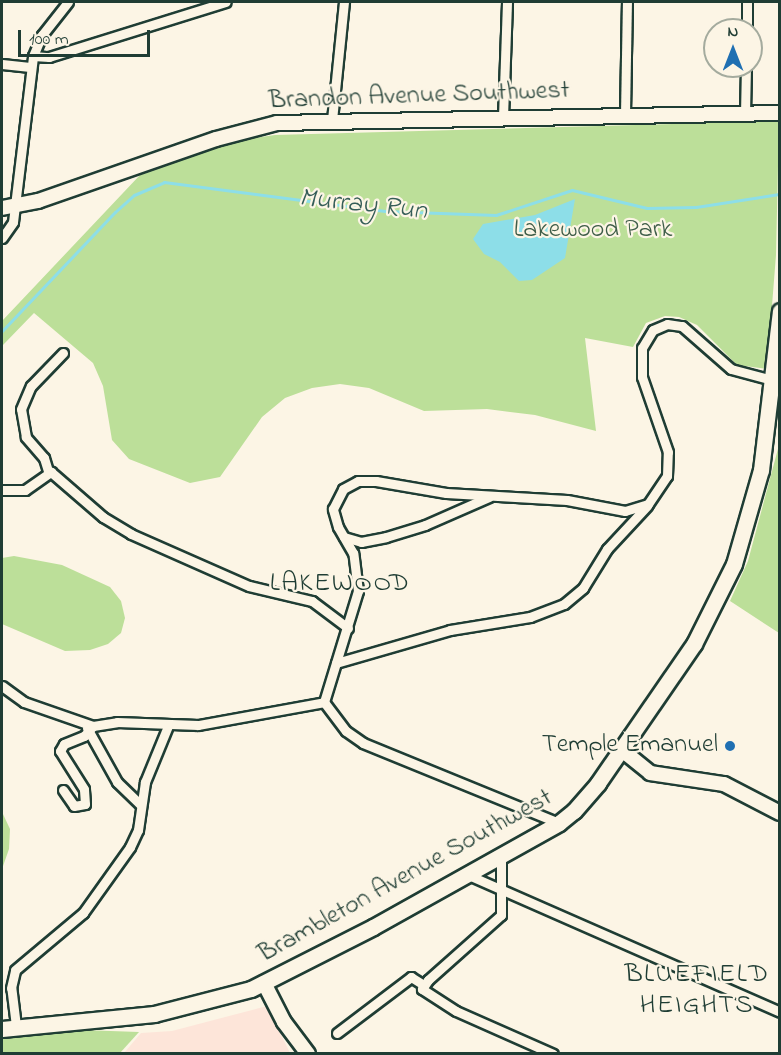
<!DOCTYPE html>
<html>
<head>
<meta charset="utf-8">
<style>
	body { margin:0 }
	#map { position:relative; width:781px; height:1055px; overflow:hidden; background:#fcf5e5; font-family:"Indie Flower",sans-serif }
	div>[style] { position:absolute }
	.built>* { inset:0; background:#fde5d9 }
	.green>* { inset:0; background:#bcdf99 }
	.water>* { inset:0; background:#8ddee8 }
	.stream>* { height:3px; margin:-1.5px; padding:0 1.5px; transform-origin:1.5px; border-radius:1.5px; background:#8ddee8 }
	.roads { filter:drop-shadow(2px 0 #1f3d34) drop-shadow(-2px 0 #1f3d34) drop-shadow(0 2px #1f3d34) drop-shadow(0 -2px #1f3d34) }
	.street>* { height:9px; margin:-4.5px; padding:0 4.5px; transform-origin:4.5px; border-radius:4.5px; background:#fcf5e5 }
	.secondary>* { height:14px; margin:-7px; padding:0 7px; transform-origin:7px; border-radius:7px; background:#fcf5e5 }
	.primary>* { height:15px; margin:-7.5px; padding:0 7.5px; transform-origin:7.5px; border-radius:7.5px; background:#fcf5e5 }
	.dots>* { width:16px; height:16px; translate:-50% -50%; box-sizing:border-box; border:3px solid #fcf5e5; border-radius:50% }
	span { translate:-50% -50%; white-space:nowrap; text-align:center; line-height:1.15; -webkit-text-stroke:4.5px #fcf5e5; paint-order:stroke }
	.street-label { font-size:26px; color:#1f3d34 }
	.park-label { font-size:26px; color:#3e5d48 }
	.poi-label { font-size:26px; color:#1f3d34 }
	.right { translate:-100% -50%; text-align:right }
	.water-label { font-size:27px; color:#355d58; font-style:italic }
	.neighbourhood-label { font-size:27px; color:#1f3d34; letter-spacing:1.5px }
	.frame { position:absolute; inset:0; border:3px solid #1f3d34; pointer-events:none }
	.north { position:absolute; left:703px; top:18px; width:60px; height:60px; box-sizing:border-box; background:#fcf5e5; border:2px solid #a4ab9e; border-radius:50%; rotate:0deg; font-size:16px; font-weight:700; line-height:24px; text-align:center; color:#1f3d34 }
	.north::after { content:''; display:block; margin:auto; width:21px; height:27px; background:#1f6fb2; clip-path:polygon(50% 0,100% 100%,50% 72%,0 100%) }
	.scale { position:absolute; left:18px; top:30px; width:132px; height:27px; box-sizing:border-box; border:3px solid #1f3d34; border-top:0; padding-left:8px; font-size:18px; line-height:21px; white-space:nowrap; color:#1f3d34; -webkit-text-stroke:4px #fcf5e5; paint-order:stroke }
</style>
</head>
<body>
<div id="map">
	<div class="built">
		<div style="clip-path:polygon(267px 1006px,290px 1053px,124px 1053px,141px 1033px,172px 1031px)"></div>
	</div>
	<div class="green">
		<div style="clip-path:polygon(779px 121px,776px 255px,767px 369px,737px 365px,697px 325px,679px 317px,665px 316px,646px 323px,633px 347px,585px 338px,596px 431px,535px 415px,487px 409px,424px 411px,369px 388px,340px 384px,312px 388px,285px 398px,262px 417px,220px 477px,190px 483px,129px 459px,112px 440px,103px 386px,93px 363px,34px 313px,2px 346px,2px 321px,140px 175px,239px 140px,275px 135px)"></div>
		<div style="clip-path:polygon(779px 445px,780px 633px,779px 633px,730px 601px,748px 561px)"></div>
		<div style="clip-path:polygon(14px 556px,62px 565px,110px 587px,121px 601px,125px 618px,121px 633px,108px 644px,90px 650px,65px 651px,2px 624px,2px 558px)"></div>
		<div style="clip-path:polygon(2px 812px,10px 829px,9px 849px,2px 869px)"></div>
		<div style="clip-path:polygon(82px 1030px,139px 1032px,120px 1053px,2px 1054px,2px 1038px,19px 1033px)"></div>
	</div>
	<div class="water">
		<div style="clip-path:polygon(575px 199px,565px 258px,532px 280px,519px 281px,500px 262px,484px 254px,473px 239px,483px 224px,535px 215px)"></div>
	</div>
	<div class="stream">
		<div style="left:2px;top:331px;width:164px;rotate:-46.5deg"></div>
		<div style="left:115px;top:212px;width:25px;rotate:-42deg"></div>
		<div style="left:134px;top:195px;width:33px;rotate:-23deg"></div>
		<div style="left:164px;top:182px;width:223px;rotate:7.5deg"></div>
		<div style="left:385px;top:211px;width:111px;rotate:2.1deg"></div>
		<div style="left:496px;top:215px;width:80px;rotate:-18.2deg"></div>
		<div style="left:572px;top:190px;width:77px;rotate:13.5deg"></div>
		<div style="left:647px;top:208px;width:49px;rotate:-1.2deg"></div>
		<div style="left:696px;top:207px;width:84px;rotate:-8.9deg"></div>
	</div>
	<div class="roads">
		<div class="street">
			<div style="left:747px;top:30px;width:28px;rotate:-90deg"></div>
			<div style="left:33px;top:56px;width:16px;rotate:4deg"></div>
			<div style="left:49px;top:57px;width:185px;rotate:-17.3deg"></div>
			<div style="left:2px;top:64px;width:28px;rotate:6deg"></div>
			<div style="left:625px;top:114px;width:112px;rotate:-89deg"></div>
			<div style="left:745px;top:114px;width:48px;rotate:-88.8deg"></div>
			<div style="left:503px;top:117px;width:115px;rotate:-88deg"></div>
			<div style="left:332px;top:120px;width:119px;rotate:-84.2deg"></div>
			<div style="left:2px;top:238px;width:19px;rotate:-55deg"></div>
			<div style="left:13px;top:222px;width:167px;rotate:-83.1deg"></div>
			<div style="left:33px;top:56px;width:23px;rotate:-67deg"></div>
			<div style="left:42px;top:35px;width:42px;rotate:-51.8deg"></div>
			<div style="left:48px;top:471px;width:14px;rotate:-107deg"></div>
			<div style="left:44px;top:458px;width:28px;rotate:-131deg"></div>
			<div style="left:26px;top:437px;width:28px;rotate:-100deg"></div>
			<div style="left:21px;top:409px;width:25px;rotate:-67deg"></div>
			<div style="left:31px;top:386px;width:46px;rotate:-45.9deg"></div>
			<div style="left:2px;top:490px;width:23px"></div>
			<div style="left:25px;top:490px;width:32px;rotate:-35deg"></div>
			<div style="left:51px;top:472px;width:69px;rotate:40.9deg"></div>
			<div style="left:103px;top:517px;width:33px;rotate:31deg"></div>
			<div style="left:131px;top:534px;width:129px;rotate:23.8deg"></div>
			<div style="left:249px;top:586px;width:65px;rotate:13.4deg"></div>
			<div style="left:312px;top:601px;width:45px;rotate:36.9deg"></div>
			<div style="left:344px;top:537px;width:18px;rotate:16deg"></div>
			<div style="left:361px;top:542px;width:25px;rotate:-11deg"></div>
			<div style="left:386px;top:537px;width:41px;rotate:-17.1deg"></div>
			<div style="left:425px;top:525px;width:70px;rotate:-23.6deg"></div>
			<div style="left:336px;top:663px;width:119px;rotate:-16.1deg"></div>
			<div style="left:450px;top:630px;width:81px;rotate:-9.2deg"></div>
			<div style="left:530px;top:617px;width:36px;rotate:-21deg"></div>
			<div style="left:564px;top:604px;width:25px;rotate:-40deg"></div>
			<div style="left:583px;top:588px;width:46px;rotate:-58.4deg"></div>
			<div style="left:607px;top:549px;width:59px;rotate:-47.1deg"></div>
			<div style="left:2px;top:686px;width:27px;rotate:36deg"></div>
			<div style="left:24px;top:702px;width:73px;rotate:19.2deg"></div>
			<div style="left:324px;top:702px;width:116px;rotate:-73deg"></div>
			<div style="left:358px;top:591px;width:38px;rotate:-97deg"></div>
			<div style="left:353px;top:553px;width:30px;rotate:-120deg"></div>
			<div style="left:338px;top:527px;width:19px;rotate:-106deg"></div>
			<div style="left:333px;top:509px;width:22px;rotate:-63deg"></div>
			<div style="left:343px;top:489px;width:17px;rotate:-28deg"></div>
			<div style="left:358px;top:481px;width:18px"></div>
			<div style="left:376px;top:481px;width:71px;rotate:9.7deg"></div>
			<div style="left:446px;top:493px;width:121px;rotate:3.3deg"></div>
			<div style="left:567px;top:500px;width:59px;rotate:10.7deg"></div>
			<div style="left:625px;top:511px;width:24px;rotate:-17deg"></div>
			<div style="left:648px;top:504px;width:34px;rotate:-56deg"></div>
			<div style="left:667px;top:476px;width:24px;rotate:-88deg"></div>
			<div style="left:668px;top:452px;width:79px;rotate:-109.1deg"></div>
			<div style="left:642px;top:377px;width:29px;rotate:-90deg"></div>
			<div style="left:642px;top:348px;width:21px;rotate:-59deg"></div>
			<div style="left:653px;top:330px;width:15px;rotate:-23deg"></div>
			<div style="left:667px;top:324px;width:15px;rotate:8deg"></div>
			<div style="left:682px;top:326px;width:65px;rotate:41.3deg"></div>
			<div style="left:731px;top:369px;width:51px;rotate:14.9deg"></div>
			<div style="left:324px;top:702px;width:36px;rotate:53deg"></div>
			<div style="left:346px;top:731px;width:21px;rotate:35deg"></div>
			<div style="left:363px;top:743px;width:212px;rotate:22.2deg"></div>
			<div style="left:87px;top:728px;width:62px;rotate:60.9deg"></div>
			<div style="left:117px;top:782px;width:32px;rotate:44deg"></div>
			<div style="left:63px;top:790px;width:19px;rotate:55deg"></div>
			<div style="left:74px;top:806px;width:11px;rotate:-10deg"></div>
			<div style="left:85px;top:804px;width:15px;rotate:-94deg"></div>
			<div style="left:84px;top:789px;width:45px;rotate:-122.3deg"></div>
			<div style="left:60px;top:751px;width:8px;rotate:-60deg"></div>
			<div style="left:64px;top:744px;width:22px;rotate:-22deg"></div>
			<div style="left:84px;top:736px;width:13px;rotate:-48deg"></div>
			<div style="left:93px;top:726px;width:24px;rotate:-9deg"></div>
			<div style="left:117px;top:722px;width:81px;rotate:2.1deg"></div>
			<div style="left:198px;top:725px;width:128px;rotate:-10.3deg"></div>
			<div style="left:501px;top:855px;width:60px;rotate:90deg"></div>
			<div style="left:501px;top:915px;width:98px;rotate:138.3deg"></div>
			<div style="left:428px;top:980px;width:11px;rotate:124deg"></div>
			<div style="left:422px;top:989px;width:40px;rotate:32.9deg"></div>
			<div style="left:456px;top:1011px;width:106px;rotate:23.9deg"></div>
			<div style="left:466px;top:874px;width:343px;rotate:23.7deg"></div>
			<div style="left:16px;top:1026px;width:38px;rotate:-97deg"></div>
			<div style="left:11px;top:988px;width:18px;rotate:-77deg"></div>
			<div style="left:15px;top:970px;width:89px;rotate:-40deg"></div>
			<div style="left:83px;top:913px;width:81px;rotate:-54.5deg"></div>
			<div style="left:130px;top:847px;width:19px;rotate:-65deg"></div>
			<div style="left:138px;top:830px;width:49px;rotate:-81.7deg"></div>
			<div style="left:145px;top:782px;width:61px;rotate:-67.7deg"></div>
			<div style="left:337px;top:1033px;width:93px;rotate:-37.1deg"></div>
			<div style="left:411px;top:977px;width:15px;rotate:32deg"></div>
		</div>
		<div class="secondary">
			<div style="left:2px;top:208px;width:37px;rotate:-11deg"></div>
			<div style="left:38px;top:201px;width:188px;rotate:-19.2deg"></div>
			<div style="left:216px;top:139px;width:63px;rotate:-14.7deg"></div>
			<div style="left:277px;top:123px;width:503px;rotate:-1.14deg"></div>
			<div style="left:622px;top:750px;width:36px;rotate:39deg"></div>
			<div style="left:650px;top:773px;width:75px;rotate:8.5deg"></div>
			<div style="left:724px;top:784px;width:63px;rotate:27.4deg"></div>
			<div style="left:264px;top:983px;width:44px;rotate:62.9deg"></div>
			<div style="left:284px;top:1022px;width:40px;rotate:53deg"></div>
		</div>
		<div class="primary">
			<div style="left:2px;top:1029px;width:153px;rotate:-5.6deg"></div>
			<div style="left:154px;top:1014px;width:100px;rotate:-14.5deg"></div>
			<div style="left:251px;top:989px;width:137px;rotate:-26.9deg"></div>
			<div style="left:373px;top:927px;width:213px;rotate:-29.2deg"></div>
			<div style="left:559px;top:823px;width:19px;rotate:-39deg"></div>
			<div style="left:574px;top:811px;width:37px;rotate:-49deg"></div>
			<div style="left:598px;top:783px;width:169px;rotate:-55.4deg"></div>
			<div style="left:694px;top:644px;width:89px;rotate:-63.4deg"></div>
			<div style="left:734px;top:564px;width:98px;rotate:-74deg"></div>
			<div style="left:761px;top:470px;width:160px;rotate:-83.2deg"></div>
		</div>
	</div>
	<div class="dots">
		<div style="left:730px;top:746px;background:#1f6fb2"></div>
	</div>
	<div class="street-label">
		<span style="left:419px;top:97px;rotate:-2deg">Brandon Avenue Southwest</span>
		<span style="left:406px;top:877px;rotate:-29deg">Brambleton Avenue Southwest</span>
	</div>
	<div class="park-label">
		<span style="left:593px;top:231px">Lakewood Park</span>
	</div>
	<div class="poi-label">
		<span class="right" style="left:718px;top:746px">Temple Emanuel</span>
	</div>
	<div class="water-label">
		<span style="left:363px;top:205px;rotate:6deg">Murray Run</span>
	</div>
	<div class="neighbourhood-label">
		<span style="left:340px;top:584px">LAKEWOOD</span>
		<span style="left:697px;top:990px">BLUEFIELD<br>HEIGHTS</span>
	</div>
	<div class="frame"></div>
	<div class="north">N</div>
	<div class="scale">100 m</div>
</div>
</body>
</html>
